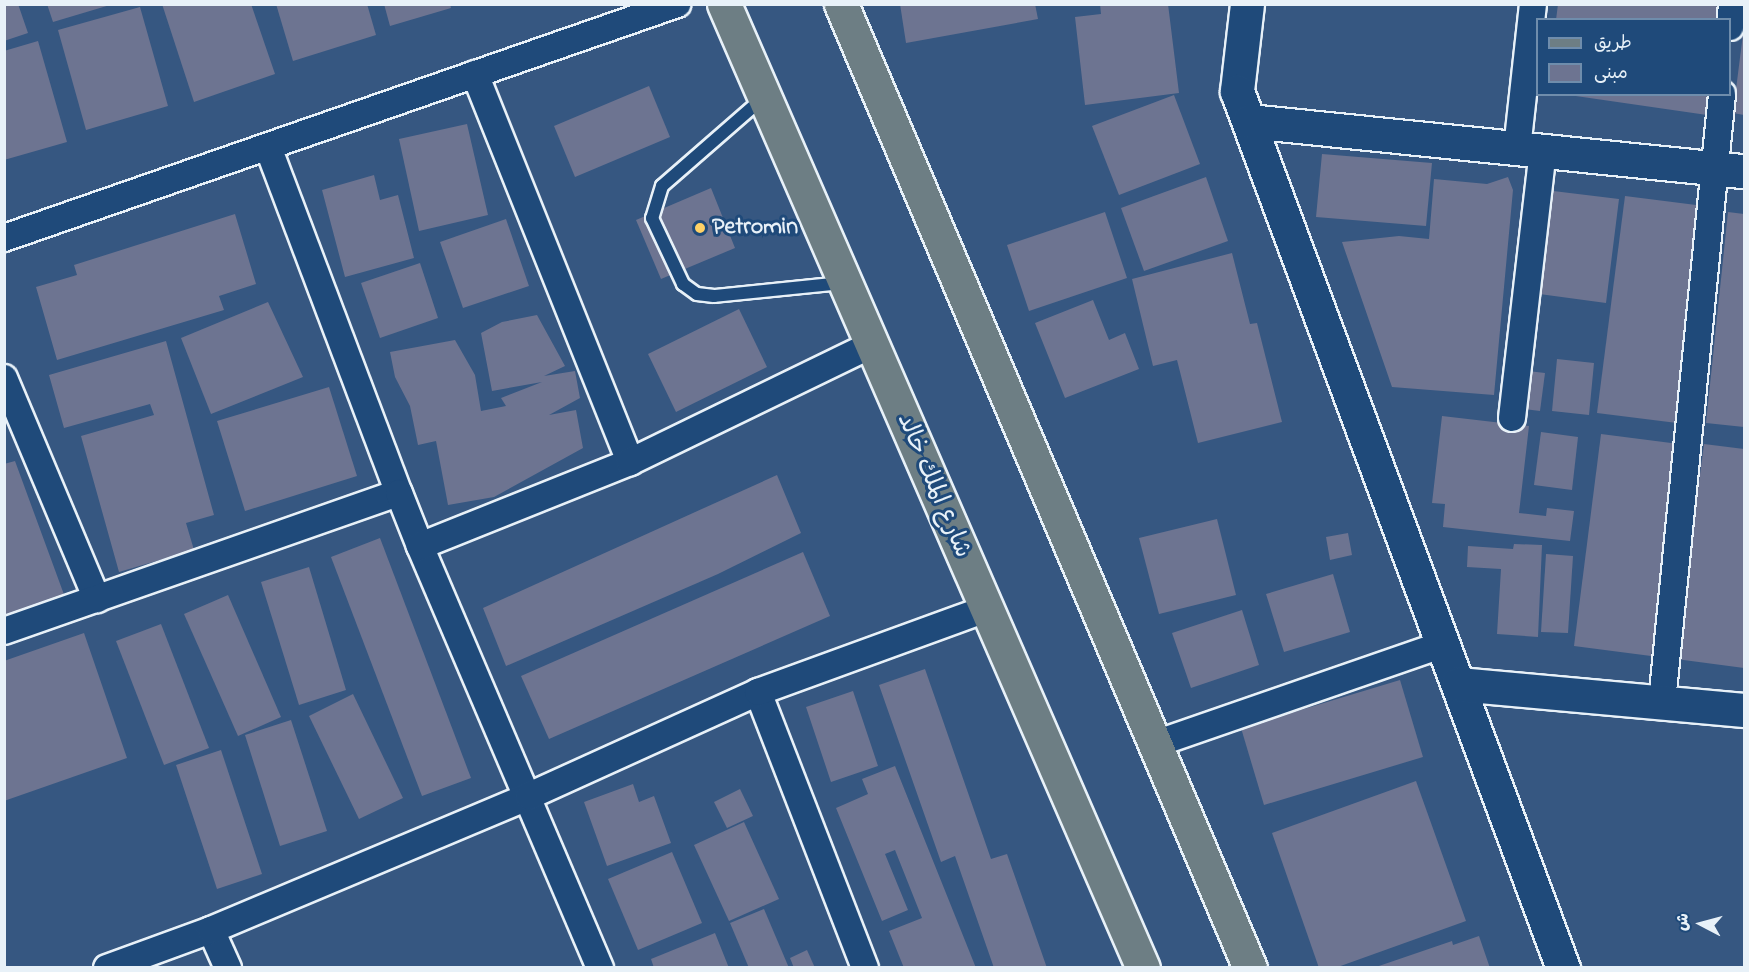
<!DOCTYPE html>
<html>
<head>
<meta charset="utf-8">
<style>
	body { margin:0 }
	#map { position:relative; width:1749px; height:972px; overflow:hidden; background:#365781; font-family:"Indie Flower","Playpen Sans Arabic",sans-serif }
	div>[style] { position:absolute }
	.building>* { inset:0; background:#6d7491 }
	.roads { filter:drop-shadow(2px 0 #e8f1f8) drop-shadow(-2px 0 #e8f1f8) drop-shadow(0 2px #e8f1f8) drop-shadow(0 -2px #e8f1f8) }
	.lane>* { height:12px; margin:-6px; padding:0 6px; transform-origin:6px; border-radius:6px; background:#1f4a7a }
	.street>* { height:26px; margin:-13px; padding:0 13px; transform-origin:13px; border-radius:13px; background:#1f4a7a }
	.secondary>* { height:33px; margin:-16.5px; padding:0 16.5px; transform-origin:16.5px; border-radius:16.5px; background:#1f4a7a }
	.primary>* { height:33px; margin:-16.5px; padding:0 16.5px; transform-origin:16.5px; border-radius:16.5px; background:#6d7e84 }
	.dots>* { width:16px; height:16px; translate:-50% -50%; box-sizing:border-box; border:3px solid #1f4a7a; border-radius:50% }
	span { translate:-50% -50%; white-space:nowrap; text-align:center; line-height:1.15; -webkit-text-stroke:6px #1f4a7a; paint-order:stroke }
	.poi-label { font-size:24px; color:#e8f1f8; font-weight:700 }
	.left { translate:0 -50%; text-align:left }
	.street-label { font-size:24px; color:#e8f1f8 }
	.frame { position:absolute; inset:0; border:6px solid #e8f1f8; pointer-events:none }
	.legend { position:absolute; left:1536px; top:18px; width:195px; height:78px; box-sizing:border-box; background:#1f4a7a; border:2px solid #6f8dac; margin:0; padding:8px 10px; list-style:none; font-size:18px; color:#e8f1f8 }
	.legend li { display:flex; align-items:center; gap:12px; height:30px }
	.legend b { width:30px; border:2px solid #6f8dac }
	.north { position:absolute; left:1671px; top:894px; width:60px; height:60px; -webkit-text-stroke:4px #1f4a7a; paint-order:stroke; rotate:276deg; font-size:16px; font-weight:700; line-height:24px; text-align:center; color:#e8f1f8 }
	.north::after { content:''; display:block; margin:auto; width:21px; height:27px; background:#e8f1f8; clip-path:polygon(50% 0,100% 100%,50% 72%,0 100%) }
</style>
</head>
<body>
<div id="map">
	<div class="building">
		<div style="clip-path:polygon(4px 4px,18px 4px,28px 33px,4px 41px)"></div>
		<div style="clip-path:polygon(47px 4px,110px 4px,110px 5px,53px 22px)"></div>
		<div style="clip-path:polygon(162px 4px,251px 4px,275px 74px,194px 102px)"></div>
		<div style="clip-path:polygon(276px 4px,367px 4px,376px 35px,293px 61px)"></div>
		<div style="clip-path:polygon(384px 4px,450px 4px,451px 8px,390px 26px)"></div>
		<div style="clip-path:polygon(900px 4px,1035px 4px,1038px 19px,906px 43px)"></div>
		<div style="clip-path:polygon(1100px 4px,1168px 4px,1179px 93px,1085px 105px,1075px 17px,1101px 14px)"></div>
		<div style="clip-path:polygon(1558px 4px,1721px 4px,1719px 20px,1556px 20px)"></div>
		<div style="clip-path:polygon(140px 7px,168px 106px,86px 130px,58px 30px)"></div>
		<div style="clip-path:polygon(1743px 34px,1744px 34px,1744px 115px,1733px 113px)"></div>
		<div style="clip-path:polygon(38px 41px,67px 142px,4px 160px,4px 51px)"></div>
		<div style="clip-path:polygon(649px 86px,670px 137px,575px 177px,554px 126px)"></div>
		<div style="clip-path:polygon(1562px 94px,1709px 94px,1707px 115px)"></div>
		<div style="clip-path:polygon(1174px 95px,1200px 164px,1119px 195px,1092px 126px)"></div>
		<div style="clip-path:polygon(467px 124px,488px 215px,419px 231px,399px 139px)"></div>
		<div style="clip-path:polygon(1322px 154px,1432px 163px,1426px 226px,1316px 217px)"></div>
		<div style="clip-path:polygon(374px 175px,380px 200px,398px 195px,414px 258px,345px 277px,322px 190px)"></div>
		<div style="clip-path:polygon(1206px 177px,1228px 241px,1144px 271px,1121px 208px)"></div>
		<div style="clip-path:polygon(1508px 177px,1513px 190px,1494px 395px,1392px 387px,1342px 242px,1399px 236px,1429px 239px,1434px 179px,1487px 184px)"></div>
		<div style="clip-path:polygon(711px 188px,735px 248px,661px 279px,636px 220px)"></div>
		<div style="clip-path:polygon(1545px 190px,1619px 199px,1606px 303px,1532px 293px)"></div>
		<div style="clip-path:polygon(1625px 196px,1704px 206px,1677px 423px,1597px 413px)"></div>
		<div style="clip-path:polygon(1105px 212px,1127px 278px,1029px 311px,1007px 245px)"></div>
		<div style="clip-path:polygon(1728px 212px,1744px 214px,1744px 427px,1706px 423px)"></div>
		<div style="clip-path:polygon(235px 214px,256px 284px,219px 296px,224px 310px,57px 360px,36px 287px,77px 275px,74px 265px)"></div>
		<div style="clip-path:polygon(506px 219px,529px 286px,463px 308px,440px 242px)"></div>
		<div style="clip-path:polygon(1232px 253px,1250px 324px,1257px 323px,1282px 422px,1198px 443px,1177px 360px,1153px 366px,1132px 279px)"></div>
		<div style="clip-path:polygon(420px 263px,438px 318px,380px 338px,361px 283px)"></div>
		<div style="clip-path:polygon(1093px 300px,1109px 340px,1125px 333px,1139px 369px,1065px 398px,1035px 323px)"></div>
		<div style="clip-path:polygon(268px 302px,303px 377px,211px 414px,181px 338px)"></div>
		<div style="clip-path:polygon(739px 309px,767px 367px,676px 412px,648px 354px)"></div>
		<div style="clip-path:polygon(537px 315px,565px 366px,544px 376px,575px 371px,580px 398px,549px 415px,576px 410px,583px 448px,494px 497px,448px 505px,436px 441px,418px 445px,410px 406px,395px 377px,390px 352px,455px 340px,475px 375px,481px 411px,506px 406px,501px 398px,542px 382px,492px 391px,481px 333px,502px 322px)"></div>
		<div style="clip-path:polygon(166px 341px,214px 515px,186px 523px,194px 550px,119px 572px,81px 436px,154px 415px,150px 404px,64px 428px,49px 375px)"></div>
		<div style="clip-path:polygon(1557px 359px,1594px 363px,1589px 415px,1552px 411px)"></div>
		<div style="clip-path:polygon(1528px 371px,1545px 373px,1540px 411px,1523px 409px)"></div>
		<div style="clip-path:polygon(329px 387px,357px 476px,245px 511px,217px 421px)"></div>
		<div style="clip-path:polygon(1442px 416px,1529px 426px,1519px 513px,1546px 516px,1547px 508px,1574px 511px,1570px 541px,1443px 527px,1445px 504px,1432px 503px)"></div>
		<div style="clip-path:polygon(1541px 432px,1578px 437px,1572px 490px,1534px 485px)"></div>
		<div style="clip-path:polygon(1601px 434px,1679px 444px,1651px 656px,1574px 646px)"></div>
		<div style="clip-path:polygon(1704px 444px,1744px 449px,1744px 668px,1676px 659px)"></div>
		<div style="clip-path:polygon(15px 461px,66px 600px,22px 617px,19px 612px,4px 617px,4px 464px)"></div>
		<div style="clip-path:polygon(777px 475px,801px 533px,718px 574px,506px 666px,483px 608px)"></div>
		<div style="clip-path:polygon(1217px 519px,1236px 595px,1159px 614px,1139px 538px)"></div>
		<div style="clip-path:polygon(1348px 533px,1352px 555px,1330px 560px,1326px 537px)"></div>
		<div style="clip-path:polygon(380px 538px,471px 778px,422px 796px,331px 557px)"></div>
		<div style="clip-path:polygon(1514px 544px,1542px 545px,1538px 637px,1497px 634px,1501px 569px,1467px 567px,1468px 546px,1513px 549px)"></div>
		<div style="clip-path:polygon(803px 552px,830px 616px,549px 739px,521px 676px)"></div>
		<div style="clip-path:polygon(1546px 554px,1573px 556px,1568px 633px,1541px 632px)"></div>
		<div style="clip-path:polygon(309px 567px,346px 690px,299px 705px,261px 582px)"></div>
		<div style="clip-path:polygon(1333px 574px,1350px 632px,1284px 652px,1266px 594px)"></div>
		<div style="clip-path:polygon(228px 595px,281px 717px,238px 736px,184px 614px)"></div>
		<div style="clip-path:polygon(1242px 610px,1259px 665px,1191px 688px,1172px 633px)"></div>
		<div style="clip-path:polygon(161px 624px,209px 748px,164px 765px,116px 641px)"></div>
		<div style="clip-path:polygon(84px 633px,127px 758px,4px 801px,4px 661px)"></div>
		<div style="clip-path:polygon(925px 669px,991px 859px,1007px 854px,1047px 968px,994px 968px,955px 856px,941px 862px,879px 685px)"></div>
		<div style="clip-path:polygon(1400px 680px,1423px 757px,1264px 805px,1241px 728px)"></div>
		<div style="clip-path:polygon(853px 691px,878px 766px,831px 782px,806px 707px)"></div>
		<div style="clip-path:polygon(353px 694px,403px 798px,359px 819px,309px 716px)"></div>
		<div style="clip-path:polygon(291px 720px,327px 831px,280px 846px,245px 735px)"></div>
		<div style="clip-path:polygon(221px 750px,262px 874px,217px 889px,176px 765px)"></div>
		<div style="clip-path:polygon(895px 766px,976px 968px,904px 968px,889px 931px,922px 918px,895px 850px,885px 854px,908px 910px,882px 921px,836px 808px,868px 794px,862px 779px)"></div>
		<div style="clip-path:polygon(1416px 781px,1466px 921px,1335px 968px,1319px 968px,1272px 833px)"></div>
		<div style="clip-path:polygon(633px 784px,639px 802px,654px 796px,671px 843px,607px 866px,584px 802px)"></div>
		<div style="clip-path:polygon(740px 789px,753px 816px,727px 828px,714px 802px)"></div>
		<div style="clip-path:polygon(744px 822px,779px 899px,729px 921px,694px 845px)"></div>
		<div style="clip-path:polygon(672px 852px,702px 923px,638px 950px,608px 879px)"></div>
		<div style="clip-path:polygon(764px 909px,789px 968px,749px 968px,730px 923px)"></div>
		<div style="clip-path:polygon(715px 933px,729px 968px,654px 968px,651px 959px)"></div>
		<div style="clip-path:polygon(1479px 936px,1490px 968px,1373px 968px,1452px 941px,1453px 945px)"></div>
		<div style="clip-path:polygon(807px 950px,815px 968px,794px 968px,790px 958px)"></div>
	</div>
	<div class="roads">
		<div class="lane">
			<div style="left:763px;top:98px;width:134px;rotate:138.9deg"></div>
			<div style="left:662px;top:186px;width:34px;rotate:107deg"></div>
			<div style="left:652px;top:218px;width:73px;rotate:64.8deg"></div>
			<div style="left:683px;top:284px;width:17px;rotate:36deg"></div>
			<div style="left:697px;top:294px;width:17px;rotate:7deg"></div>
			<div style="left:714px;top:296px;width:130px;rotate:-5.8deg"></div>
		</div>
		<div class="street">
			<div style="left:1730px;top:27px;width:23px;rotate:-85deg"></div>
			<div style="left:475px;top:74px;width:418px;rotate:68.2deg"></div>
			<div style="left:268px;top:147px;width:370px;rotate:69.3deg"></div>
			<div style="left:1517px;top:149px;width:146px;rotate:-83.7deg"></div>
			<div style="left:4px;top:238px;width:713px;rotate:-19.17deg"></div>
			<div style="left:4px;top:378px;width:240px;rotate:67.2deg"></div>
			<div style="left:1512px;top:418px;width:268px;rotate:-83.4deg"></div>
			<div style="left:420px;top:546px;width:459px;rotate:66.9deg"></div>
			<div style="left:4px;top:631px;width:418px;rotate:-19.3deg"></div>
			<div style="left:399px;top:493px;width:57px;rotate:68.4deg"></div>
			<div style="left:420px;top:546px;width:226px;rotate:-21.8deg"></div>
			<div style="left:630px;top:462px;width:268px;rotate:-25.9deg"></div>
			<div style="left:758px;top:692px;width:296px;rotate:68.8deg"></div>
			<div style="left:1662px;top:702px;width:611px;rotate:-84.36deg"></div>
			<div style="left:1155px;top:744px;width:305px;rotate:-19.1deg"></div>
			<div style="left:211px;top:930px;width:42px;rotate:65.9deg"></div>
			<div style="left:107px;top:968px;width:111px;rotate:-20.1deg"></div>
			<div style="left:211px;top:930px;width:345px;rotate:-22.8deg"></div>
			<div style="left:529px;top:796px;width:252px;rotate:-24.4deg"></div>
			<div style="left:758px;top:692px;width:243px;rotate:-20deg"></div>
		</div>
		<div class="secondary">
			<div style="left:1247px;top:4px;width:88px;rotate:96.6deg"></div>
			<div style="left:1237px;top:91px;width:936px;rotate:69.61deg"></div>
			<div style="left:1249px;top:121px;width:498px;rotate:5.8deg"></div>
			<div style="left:1458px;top:684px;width:287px;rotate:5.2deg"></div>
		</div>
		<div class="primary">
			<div style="left:724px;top:4px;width:1051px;rotate:66.51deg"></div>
			<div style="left:841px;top:4px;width:1047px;rotate:67.01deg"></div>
		</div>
	</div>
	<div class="dots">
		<div style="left:700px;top:228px;background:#ffd166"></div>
	</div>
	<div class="poi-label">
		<span class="left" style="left:712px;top:228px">Petromin</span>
	</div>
	<div class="street-label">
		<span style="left:933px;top:486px;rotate:67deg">شارع الملك خالد</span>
	</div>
	<div class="frame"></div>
	<ul class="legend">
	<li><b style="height:8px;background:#6d7e84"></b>طريق</li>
	<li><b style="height:16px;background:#6d7491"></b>مبنى</li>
	</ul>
	<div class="north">ش</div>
</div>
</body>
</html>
